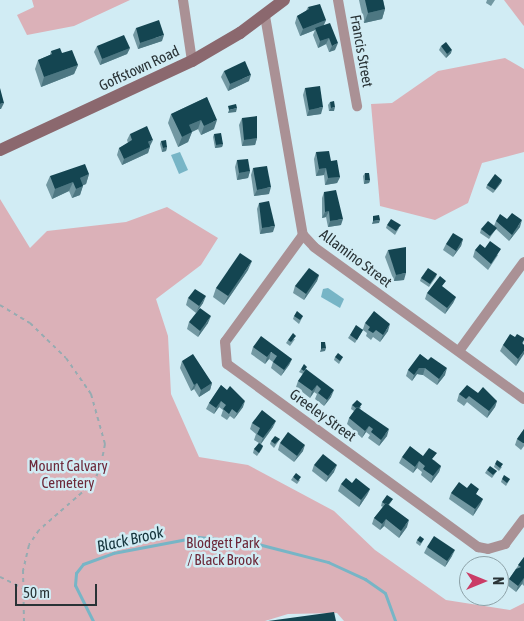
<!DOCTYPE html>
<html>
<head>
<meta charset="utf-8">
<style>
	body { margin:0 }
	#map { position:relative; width:524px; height:621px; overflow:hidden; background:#d1ecf4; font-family:"Asap Condensed",sans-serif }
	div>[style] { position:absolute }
	.green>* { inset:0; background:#dbb1b8 }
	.water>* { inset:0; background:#77b5c6 }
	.stream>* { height:3px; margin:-1.5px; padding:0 1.5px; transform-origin:1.5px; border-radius:1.5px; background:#77b5c6 }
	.path>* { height:2px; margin-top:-1px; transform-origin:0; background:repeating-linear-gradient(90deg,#96abb1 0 4px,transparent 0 8px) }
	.street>* { height:10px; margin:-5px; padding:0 5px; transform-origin:5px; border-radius:5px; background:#aa9195 }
	.secondary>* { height:12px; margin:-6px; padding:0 6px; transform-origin:6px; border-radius:6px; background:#8b686e }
	.wall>* { inset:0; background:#7298a2 }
	.shaded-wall>* { inset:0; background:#4d7782 }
	.building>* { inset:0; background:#144551 }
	span { translate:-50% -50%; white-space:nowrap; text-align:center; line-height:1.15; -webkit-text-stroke:5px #d1ecf4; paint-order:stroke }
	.street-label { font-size:15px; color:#293336 }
	.park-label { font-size:15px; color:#6d293a }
	.water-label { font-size:16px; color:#15343c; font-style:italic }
	.north { position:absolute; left:459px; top:556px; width:50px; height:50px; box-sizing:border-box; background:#d1ecf4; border:1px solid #8ea2a8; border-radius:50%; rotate:90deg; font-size:14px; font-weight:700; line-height:20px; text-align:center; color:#293336 }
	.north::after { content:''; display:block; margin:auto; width:18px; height:22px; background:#ca3c66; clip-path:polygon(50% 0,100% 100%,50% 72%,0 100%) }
	.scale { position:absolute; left:15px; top:584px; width:82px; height:22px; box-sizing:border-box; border:2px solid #293336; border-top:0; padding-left:6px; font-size:15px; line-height:18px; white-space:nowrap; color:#293336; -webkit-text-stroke:4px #d1ecf4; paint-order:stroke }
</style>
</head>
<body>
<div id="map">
	<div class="green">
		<div style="clip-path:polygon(32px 0,130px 0,74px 26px,27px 35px,17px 15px,34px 7px)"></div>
		<div style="clip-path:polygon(504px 0,524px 0,524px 26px,523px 25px)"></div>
		<div style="clip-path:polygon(505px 58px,524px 69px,524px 152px,482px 163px,468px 203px,435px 220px,380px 206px,371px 104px,392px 103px,438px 71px)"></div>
		<div style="clip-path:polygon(0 199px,30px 248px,47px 231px,126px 222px,167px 207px,218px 238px,201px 265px,156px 299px,168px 336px,171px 394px,199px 457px,248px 465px,334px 511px,375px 550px,446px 600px,510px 610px,524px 603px,524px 621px,344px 621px,337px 613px,288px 614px,265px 621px,0 621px)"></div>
	</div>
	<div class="water">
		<div style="clip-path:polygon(180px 152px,188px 170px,179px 174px,171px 155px)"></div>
		<div style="clip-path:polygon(328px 288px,344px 299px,340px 308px,321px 297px,323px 289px)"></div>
	</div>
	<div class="stream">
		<div style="left:93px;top:621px;width:40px;rotate:-116.6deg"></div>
		<div style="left:75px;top:585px;width:12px;rotate:-85deg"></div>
		<div style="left:76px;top:573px;width:11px;rotate:-52deg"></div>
		<div style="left:83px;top:564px;width:32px;rotate:-20deg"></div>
		<div style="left:113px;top:553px;width:86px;rotate:-10.7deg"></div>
		<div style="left:198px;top:537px;width:52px;rotate:5.5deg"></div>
		<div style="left:250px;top:542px;width:81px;rotate:14.4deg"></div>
		<div style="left:328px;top:562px;width:41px;rotate:24.7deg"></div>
		<div style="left:365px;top:579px;width:24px;rotate:35deg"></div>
		<div style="left:385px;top:593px;width:30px;rotate:70deg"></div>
	</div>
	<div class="path">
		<div style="left:0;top:305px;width:35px;rotate:31deg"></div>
		<div style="left:30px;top:323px;width:50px;rotate:44.2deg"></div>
		<div style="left:66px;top:358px;width:44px;rotate:55.2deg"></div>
		<div style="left:91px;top:394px;width:52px;rotate:74.4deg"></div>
		<div style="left:105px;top:444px;width:21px;rotate:101deg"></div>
		<div style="left:101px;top:465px;width:18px;rotate:112deg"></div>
		<div style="left:94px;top:482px;width:73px;rotate:138.9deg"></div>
		<div style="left:39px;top:530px;width:18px;rotate:124deg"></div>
		<div style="left:29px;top:545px;width:26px;rotate:103deg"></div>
		<div style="left:23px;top:570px;width:51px;rotate:88.9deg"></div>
		<div style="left:0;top:577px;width:25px;rotate:26deg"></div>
	</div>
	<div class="street">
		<div style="left:183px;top:0;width:62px;rotate:81.6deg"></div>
		<div style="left:338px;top:0;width:108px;rotate:79.8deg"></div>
		<div style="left:265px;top:16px;width:222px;rotate:80.2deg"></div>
		<div style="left:303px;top:235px;width:16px;rotate:47deg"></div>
		<div style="left:314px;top:247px;width:259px;rotate:35.9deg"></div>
		<div style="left:303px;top:235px;width:132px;rotate:126.1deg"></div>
		<div style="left:225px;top:342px;width:22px;rotate:85deg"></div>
		<div style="left:227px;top:364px;width:311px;rotate:36.1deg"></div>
		<div style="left:478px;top:547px;width:10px;rotate:11deg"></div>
		<div style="left:488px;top:549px;width:18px;rotate:-16deg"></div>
		<div style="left:505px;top:544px;width:31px;rotate:-53deg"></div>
		<div style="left:459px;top:351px;width:110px;rotate:-53.9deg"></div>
	</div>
	<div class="secondary">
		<div style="left:0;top:150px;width:212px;rotate:-24.9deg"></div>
		<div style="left:192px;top:61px;width:56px;rotate:-30.3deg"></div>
		<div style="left:240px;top:33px;width:55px;rotate:-36.9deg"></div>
	</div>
	<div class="wall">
		<div style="clip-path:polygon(359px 0,383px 0,385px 9px,382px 19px,364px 23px)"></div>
		<div style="clip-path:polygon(487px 0,495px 0,491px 6px,486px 3px)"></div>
		<div style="clip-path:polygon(308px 7px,326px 20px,324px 25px,335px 50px,329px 52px,326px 44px,318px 48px,313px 35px,315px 30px,300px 36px,295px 23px,297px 16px,306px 11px)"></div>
		<div style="clip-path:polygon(136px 28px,162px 41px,138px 49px,133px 35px)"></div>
		<div style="clip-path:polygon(97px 46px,130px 48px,127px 54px,100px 65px,94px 52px)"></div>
		<div style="clip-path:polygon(441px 46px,451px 53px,446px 58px,439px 50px)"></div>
		<div style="clip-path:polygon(51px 51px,62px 53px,78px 65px,74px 74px,41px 87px,35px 69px,38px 60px,50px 55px)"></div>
		<div style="clip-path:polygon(224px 71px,249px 81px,228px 91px,221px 77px)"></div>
		<div style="clip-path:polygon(305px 88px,321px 114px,307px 116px,303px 95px)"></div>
		<div style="clip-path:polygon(207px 97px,214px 129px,201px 135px,198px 129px,192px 132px,188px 142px,178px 147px,168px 123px,171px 114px)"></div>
		<div style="clip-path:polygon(330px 102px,334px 111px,329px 111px,328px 105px)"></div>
		<div style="clip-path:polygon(242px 118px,257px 138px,255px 145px,242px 146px,239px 125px)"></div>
		<div style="clip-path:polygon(130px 134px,150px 146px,148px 153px,122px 165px,117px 155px,119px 148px,128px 143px,127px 140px)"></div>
		<div style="clip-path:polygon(214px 134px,223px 144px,222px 147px,215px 148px,213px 137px)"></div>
		<div style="clip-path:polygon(161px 141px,167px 147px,166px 151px,162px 152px,160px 144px)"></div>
		<div style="clip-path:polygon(316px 152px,331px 161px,340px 177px,337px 183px,325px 185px,324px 175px,316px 176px,314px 159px)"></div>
		<div style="clip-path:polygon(237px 160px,250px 171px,248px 178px,237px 180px,235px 167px)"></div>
		<div style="clip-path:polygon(253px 168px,269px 194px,254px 196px,251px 175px)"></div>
		<div style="clip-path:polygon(365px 173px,370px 180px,369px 183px,364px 184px,363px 176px)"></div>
		<div style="clip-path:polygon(89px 174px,86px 184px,83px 185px,80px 195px,72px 198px,69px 191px,52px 199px,46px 185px,50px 176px)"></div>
		<div style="clip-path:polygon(502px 180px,501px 183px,493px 193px,486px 188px,487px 185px)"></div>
		<div style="clip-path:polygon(324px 192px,341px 225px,328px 227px,326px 217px,322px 218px,322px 198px)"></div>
		<div style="clip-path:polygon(259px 203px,273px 232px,260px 234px,257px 209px)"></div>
		<div style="clip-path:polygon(507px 219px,520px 227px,509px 241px,496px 229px,489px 239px,480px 233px,481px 229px,494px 226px,496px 221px)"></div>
		<div style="clip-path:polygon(387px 225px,399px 228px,395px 235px,386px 228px)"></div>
		<div style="clip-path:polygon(463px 239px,461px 246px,453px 257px,443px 250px,446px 244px)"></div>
		<div style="clip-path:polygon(485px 248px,498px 255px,488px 270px,473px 257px,475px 250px)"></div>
		<div style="clip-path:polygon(388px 250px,404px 280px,394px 281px,385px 257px)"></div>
		<div style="clip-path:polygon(248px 270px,224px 305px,213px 297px,216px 288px)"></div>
		<div style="clip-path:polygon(437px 274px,436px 277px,429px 287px,420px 281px,421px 278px)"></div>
		<div style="clip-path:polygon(319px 275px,317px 281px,304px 300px,293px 293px,295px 286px)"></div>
		<div style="clip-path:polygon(427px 293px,456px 297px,453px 303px,445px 314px,425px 299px)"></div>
		<div style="clip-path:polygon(188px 298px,203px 303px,196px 313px,186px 305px)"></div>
		<div style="clip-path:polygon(294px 316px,303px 316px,299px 324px,293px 319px)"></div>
		<div style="clip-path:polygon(189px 322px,208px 323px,198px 337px,187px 329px)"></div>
		<div style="clip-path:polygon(365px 323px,388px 331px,380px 342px,373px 337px,371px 340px,366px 336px,367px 333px,363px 330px,355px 343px,348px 338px,350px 335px,363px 329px)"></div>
		<div style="clip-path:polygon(515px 337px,524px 338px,523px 344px,524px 345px,516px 366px,500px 351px,503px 345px)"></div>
		<div style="clip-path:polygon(295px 339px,290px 346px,286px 343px,288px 340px)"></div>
		<div style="clip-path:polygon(253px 347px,292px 359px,289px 365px,281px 376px,271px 368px,273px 362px,269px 359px,265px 364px,251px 354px)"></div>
		<div style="clip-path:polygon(420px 354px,445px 375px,437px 385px,423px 375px,417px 374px,412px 381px,406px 376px,408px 370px)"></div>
		<div style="clip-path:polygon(335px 357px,343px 357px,339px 364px,334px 360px)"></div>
		<div style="clip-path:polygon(182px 361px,212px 383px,210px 390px,199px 397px,194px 389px,191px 391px,180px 368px)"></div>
		<div style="clip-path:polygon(301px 369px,306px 369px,331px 397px,324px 406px,315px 399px,317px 394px,314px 392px,310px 398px,296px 387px,298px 381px,303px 374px,299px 372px)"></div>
		<div style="clip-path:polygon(221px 385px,243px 407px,234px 419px,230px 416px,227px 420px,221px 416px,223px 410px,219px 407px,214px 414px,206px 409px,209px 403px)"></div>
		<div style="clip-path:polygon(478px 393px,497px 401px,495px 407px,487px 418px,467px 402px,464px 406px,457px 401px,459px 394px)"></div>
		<div style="clip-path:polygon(352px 405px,361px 407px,360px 409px,387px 436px,379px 446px,368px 438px,370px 435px,366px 432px,362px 438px,347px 424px,349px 418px,354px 411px,351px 409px)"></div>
		<div style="clip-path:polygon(252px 423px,273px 427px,261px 444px,263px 446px,262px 449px,257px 456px,253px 453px,254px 449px,259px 443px,254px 440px,256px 434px,250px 429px)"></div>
		<div style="clip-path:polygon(524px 429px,524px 446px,521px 450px,515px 445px,517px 439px)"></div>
		<div style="clip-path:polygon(280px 439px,274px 448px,270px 444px,271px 441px)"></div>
		<div style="clip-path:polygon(280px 443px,303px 451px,294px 462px,278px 450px)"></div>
		<div style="clip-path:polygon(423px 456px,434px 460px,441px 466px,439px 472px,431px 483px,421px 475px,422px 472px,417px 468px,413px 473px,399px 463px,402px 457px)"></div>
		<div style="clip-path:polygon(495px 464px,502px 467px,499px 471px,494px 467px)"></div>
		<div style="clip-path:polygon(314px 465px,334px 472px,326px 482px,312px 471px)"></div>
		<div style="clip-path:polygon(487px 470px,497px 471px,492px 478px,485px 473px)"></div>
		<div style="clip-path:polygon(293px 477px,300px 480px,297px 484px,291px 480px)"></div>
		<div style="clip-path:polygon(502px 479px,510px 479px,506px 486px,501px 482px)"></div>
		<div style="clip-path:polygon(352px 483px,370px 489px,367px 495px,359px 507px,338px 491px,341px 484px)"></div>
		<div style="clip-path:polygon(451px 493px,477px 495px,483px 499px,480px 505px,473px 516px,449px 499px)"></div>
		<div style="clip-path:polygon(393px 499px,389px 505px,407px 527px,399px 538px,384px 526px,380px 530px,372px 524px,374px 518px,383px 507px,381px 506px,382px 502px)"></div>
		<div style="clip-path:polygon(424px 539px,420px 546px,416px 543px,417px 540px)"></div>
		<div style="clip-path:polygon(427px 547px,452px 556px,445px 567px,424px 553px)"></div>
		<div style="clip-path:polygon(524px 557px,524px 586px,522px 584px,516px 592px,507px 585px,509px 579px)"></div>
		<div style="clip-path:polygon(469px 566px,469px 586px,467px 589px,459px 583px,461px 577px)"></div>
	</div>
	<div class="shaded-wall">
		<div style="clip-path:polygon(385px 9px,382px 19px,364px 23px,368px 13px)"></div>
		<div style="clip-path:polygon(326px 20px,323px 26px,315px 28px,315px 30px,300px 36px,303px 29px)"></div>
		<div style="clip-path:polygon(164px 35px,162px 41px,138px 49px,140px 43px)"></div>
		<div style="clip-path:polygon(329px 38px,326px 44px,318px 48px,320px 41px)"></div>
		<div style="clip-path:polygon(338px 43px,335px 50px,329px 52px,332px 46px)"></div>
		<div style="clip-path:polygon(130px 48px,127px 54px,100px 65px,102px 59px)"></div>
		<div style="clip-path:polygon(452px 50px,451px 53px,446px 58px,447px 54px)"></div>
		<div style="clip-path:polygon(78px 65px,74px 74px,41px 87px,44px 77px)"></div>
		<div style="clip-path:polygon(251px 75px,249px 81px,228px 91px,230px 84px)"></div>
		<div style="clip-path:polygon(4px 103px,1px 109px,0 109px,0 104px)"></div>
		<div style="clip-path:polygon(323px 107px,321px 114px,307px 116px,309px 110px)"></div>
		<div style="clip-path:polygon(335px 107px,334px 111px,329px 111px,331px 108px)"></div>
		<div style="clip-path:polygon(237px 108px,236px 112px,228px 113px,229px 110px)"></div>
		<div style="clip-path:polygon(201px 120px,198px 129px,185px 135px,189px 125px)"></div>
		<div style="clip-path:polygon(217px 120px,214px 129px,201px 135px,204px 126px)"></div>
		<div style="clip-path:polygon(192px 132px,188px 142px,178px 147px,182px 137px)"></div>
		<div style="clip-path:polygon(257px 138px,255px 145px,242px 146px,244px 140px)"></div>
		<div style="clip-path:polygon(153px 140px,150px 146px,145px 148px,148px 142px)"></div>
		<div style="clip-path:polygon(223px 144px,222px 147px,215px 148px,216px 145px)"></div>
		<div style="clip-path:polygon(150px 147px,148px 153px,122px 165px,124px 159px)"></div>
		<div style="clip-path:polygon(167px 147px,166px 151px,162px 152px,163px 148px)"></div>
		<div style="clip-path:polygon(326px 168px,324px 175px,316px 176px,319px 169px)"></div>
		<div style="clip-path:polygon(250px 171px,248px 178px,237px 180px,239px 173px)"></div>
		<div style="clip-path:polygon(89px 174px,86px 184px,77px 188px,80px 178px)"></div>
		<div style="clip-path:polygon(340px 177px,337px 183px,325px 185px,328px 178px)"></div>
		<div style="clip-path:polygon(365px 180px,370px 180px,369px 183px,364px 184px)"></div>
		<div style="clip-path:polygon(502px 180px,501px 183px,493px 193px,495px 190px)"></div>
		<div style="clip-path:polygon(73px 182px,69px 191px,52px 199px,55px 189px)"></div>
		<div style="clip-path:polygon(83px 186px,80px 195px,72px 198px,76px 189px)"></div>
		<div style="clip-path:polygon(271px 187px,269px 194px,254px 196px,257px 190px)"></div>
		<div style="clip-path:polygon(329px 211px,326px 217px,322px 218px,325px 212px)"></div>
		<div style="clip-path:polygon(343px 219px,341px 225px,328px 227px,330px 221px)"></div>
		<div style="clip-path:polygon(380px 220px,379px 223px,372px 224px,373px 221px)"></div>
		<div style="clip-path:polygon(522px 220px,520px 227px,509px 241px,512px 235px)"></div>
		<div style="clip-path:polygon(275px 226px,273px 232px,260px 234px,262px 228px)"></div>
		<div style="clip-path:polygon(463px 239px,461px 246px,453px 257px,456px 251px)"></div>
		<div style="clip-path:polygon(252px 261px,248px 270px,224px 305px,228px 296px)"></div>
		<div style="clip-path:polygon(406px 273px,404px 280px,394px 281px,396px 275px)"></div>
		<div style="clip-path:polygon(319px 275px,317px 281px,304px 300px,306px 294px)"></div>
		<div style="clip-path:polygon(206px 296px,203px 303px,196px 313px,199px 306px)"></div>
		<div style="clip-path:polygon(456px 297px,453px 303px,445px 314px,447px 308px)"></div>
		<div style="clip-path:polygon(211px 316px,208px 323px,198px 337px,200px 331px)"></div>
		<div style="clip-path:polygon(390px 324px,388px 331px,380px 342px,383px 335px)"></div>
		<div style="clip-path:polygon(326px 348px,325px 351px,320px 352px,321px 349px)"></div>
		<div style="clip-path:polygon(524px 351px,524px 354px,516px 366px,518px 359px)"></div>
		<div style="clip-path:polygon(271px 352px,269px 359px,265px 364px,267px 357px)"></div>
		<div style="clip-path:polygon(292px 359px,289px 365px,281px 376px,284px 370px)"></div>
		<div style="clip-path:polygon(419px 368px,425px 368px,423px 375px,417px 374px,412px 381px,414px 375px)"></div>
		<div style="clip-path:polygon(447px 368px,445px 375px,437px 385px,439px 379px)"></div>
		<div style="clip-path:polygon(197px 383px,194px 389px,191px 391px,194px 385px)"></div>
		<div style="clip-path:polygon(212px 383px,210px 390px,199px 397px,201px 390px)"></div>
		<div style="clip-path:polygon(317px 385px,314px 392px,310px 398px,312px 391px)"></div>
		<div style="clip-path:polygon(334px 390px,331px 397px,324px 406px,327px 400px)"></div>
		<div style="clip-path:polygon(221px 401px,219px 407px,214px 414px,216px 408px)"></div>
		<div style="clip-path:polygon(245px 401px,243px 407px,234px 419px,237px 413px)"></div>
		<div style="clip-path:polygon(497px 401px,495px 407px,487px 418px,489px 411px)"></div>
		<div style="clip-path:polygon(276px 421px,273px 427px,260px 445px,263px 438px)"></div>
		<div style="clip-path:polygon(369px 426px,366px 432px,362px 438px,365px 431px)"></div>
		<div style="clip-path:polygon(389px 429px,387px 436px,379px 446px,381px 440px)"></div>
		<div style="clip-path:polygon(305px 445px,303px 451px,294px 462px,297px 456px)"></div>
		<div style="clip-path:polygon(419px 461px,417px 468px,413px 473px,415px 467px)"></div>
		<div style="clip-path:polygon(337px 465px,334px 472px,326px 482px,328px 476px)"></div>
		<div style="clip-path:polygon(441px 466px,439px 472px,431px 483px,433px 476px)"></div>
		<div style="clip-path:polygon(370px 489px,367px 495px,359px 507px,361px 500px)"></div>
		<div style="clip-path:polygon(483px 499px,480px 505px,473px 516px,475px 509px)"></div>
		<div style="clip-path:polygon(386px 519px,384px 526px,380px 530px,382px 524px)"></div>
		<div style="clip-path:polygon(409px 520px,407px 527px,399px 538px,401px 531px)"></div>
		<div style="clip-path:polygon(455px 550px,452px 556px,445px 567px,447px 561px)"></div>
		<div style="clip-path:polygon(524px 578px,522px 584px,516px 592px,518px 586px)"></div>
	</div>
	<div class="building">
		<div style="clip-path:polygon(365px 0,383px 0,385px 9px,368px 13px)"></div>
		<div style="clip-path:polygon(320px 4px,326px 20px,303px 29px,297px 16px,309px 9px,308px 7px)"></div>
		<div style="clip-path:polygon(159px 20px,164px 35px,140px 43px,136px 28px)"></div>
		<div style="clip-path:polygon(330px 23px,338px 43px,332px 46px,329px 38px,320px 41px,315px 28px)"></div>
		<div style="clip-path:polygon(124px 35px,130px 48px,102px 59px,97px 46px)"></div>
		<div style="clip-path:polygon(446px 42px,452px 50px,447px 54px,441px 46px)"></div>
		<div style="clip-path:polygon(60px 48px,62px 53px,72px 50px,78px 65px,44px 77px,38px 60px,52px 54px,51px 51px)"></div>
		<div style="clip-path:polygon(245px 61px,251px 75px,230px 84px,224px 71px)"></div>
		<div style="clip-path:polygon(320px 86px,323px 107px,309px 110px,305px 88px)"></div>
		<div style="clip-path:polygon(0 88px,4px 103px,0 104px)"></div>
		<div style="clip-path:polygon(207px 97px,217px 120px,204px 126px,201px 120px,189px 125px,192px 132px,182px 137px,171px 114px)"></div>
		<div style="clip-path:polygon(334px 101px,335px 107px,331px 108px,330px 102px)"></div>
		<div style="clip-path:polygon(236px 104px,237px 108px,229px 110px,228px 106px)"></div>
		<div style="clip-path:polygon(257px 116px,257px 138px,244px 140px,242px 118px)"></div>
		<div style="clip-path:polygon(147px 126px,153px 140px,148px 142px,150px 147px,124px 159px,119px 148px,132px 140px,130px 134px)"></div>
		<div style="clip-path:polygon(221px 133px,223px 144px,216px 145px,214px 134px)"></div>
		<div style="clip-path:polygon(166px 140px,167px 147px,163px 148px,161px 141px)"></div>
		<div style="clip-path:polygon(329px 151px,331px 161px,337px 160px,340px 177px,328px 178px,326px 168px,319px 169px,316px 152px)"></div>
		<div style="clip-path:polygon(248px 159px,250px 171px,239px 173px,237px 160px)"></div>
		<div style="clip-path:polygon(85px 164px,89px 174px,80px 178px,83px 186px,76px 189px,73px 182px,55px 189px,50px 176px)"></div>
		<div style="clip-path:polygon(267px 166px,271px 187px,257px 190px,253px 168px)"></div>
		<div style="clip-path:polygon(365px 173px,369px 173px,370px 180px,365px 180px)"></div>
		<div style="clip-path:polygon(495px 174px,502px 180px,495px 190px,487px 185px)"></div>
		<div style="clip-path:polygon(336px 190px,343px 219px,330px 221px,329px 211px,325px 212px,324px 192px)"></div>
		<div style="clip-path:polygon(269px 201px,275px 226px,262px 228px,259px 203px)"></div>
		<div style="clip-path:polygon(512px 213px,522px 220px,512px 235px,496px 221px,500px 214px,507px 219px)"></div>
		<div style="clip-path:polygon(379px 215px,380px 220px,373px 221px,373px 216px)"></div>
		<div style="clip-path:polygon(391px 219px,401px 225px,396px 231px,387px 225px)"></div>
		<div style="clip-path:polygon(488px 221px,497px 228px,490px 236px,481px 229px)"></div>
		<div style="clip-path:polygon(453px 233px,463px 239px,456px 251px,446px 244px)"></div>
		<div style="clip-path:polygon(490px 241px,501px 249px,491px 264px,475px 250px,480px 244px,485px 248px)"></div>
		<div style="clip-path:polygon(406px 247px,406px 273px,396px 275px,388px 250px)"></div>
		<div style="clip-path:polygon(240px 253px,252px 261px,228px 296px,216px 288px)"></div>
		<div style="clip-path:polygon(309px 268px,319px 275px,306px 294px,295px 286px)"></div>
		<div style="clip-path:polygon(428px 268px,437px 274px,430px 284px,421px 278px)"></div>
		<div style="clip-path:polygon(440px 276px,446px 281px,442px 286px,456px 297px,447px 308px,427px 293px)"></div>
		<div style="clip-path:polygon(195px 289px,206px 296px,199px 306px,188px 298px)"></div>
		<div style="clip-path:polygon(200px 308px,211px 316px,200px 331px,189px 322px)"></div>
		<div style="clip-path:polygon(297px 311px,303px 316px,300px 320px,294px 316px)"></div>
		<div style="clip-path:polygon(374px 311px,390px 324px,383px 335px,376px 330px,373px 333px,368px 330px,370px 327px,365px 323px)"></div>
		<div style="clip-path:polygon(356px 325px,363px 330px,357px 340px,350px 335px)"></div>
		<div style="clip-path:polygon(293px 333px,296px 336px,291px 342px,288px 340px)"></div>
		<div style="clip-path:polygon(510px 334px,515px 337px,517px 334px,524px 338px,524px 340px,522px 343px,524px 345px,524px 351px,518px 359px,503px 345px)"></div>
		<div style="clip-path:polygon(261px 336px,292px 359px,284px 370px,273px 362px,277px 356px,271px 352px,267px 357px,253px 347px)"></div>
		<div style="clip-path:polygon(321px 342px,325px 342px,326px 348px,321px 349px)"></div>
		<div style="clip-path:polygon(338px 353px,343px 357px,340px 361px,335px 357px)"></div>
		<div style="clip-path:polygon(193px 354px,212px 383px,201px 390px,197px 383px,194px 385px,182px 361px)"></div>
		<div style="clip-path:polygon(420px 354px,428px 360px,431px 357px,447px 368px,439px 379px,425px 368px,419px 368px,414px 375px,408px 370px)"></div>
		<div style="clip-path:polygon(304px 364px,307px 367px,304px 371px,301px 369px)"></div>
		<div style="clip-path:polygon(306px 369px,334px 390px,327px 400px,318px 393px,321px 389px,317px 385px,312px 391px,298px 381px)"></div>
		<div style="clip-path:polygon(221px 385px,227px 390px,230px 386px,245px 401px,237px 413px,232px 409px,229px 414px,223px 409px,226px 405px,221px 401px,216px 408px,209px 403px)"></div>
		<div style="clip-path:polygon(467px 385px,478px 393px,483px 387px,497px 401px,489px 411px,469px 396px,466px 399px,459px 394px)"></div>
		<div style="clip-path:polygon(357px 400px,362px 404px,359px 408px,357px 407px,356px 408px,352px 405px)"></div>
		<div style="clip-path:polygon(357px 407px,389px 429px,381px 440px,371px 432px,373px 429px,369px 426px,365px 431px,349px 418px)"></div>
		<div style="clip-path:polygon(262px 410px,276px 421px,263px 438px,257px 434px,260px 428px,252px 423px)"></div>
		<div style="clip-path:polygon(524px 429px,524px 443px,523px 443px,517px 439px)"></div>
		<div style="clip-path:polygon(288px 432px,305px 445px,297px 456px,280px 443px)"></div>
		<div style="clip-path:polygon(275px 436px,280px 439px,275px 444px,271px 441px)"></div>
		<div style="clip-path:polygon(259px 443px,263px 446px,259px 453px,254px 449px)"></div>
		<div style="clip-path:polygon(410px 446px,423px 456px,429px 448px,437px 453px,432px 459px,441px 466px,433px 476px,423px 469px,425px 466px,419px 461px,415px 467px,402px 457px)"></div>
		<div style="clip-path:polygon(323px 454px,337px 465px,328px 476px,314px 465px)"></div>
		<div style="clip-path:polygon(497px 460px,503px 464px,500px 468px,495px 464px)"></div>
		<div style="clip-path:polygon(490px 466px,497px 471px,493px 475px,487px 470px)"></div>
		<div style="clip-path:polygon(296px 473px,301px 477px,298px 481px,293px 477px)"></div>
		<div style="clip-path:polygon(504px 475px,510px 479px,507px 483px,502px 479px)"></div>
		<div style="clip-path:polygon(346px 478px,352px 483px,356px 478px,370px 489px,361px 500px,341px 484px)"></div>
		<div style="clip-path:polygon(459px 482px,467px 488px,471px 483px,479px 489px,476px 494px,483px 499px,475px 509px,451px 493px)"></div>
		<div style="clip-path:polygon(387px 495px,393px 499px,388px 505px,386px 503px,385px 504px,382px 502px)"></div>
		<div style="clip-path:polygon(386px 503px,409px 520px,401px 531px,386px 519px,382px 524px,374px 518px)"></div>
		<div style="clip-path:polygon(420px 536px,424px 539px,421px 543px,417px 540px)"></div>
		<div style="clip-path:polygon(434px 536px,455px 550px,447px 561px,427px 547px)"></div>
		<div style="clip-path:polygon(524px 557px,524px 578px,518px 586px,509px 579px,516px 569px,521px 567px,518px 565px)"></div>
		<div style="clip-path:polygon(472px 560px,481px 566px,469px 566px,469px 582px,461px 577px)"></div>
		<div style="clip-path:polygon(334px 612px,336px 621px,268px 621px)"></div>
	</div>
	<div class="street-label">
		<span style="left:362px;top:51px;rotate:80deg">Francis Street</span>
		<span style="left:139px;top:68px;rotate:-25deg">Goffstown Road</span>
		<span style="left:356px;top:258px;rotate:37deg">Allamino Street</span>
		<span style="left:323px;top:415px;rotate:36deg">Greeley Street</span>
	</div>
	<div class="park-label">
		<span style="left:68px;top:474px">Mount Calvary<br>Cemetery</span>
		<span style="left:223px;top:551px">Blodgett Park<br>/ Black Brook</span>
	</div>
	<div class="water-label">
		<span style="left:130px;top:539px;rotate:-13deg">Black Brook</span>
	</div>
	<div class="north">N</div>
	<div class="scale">50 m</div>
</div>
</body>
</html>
